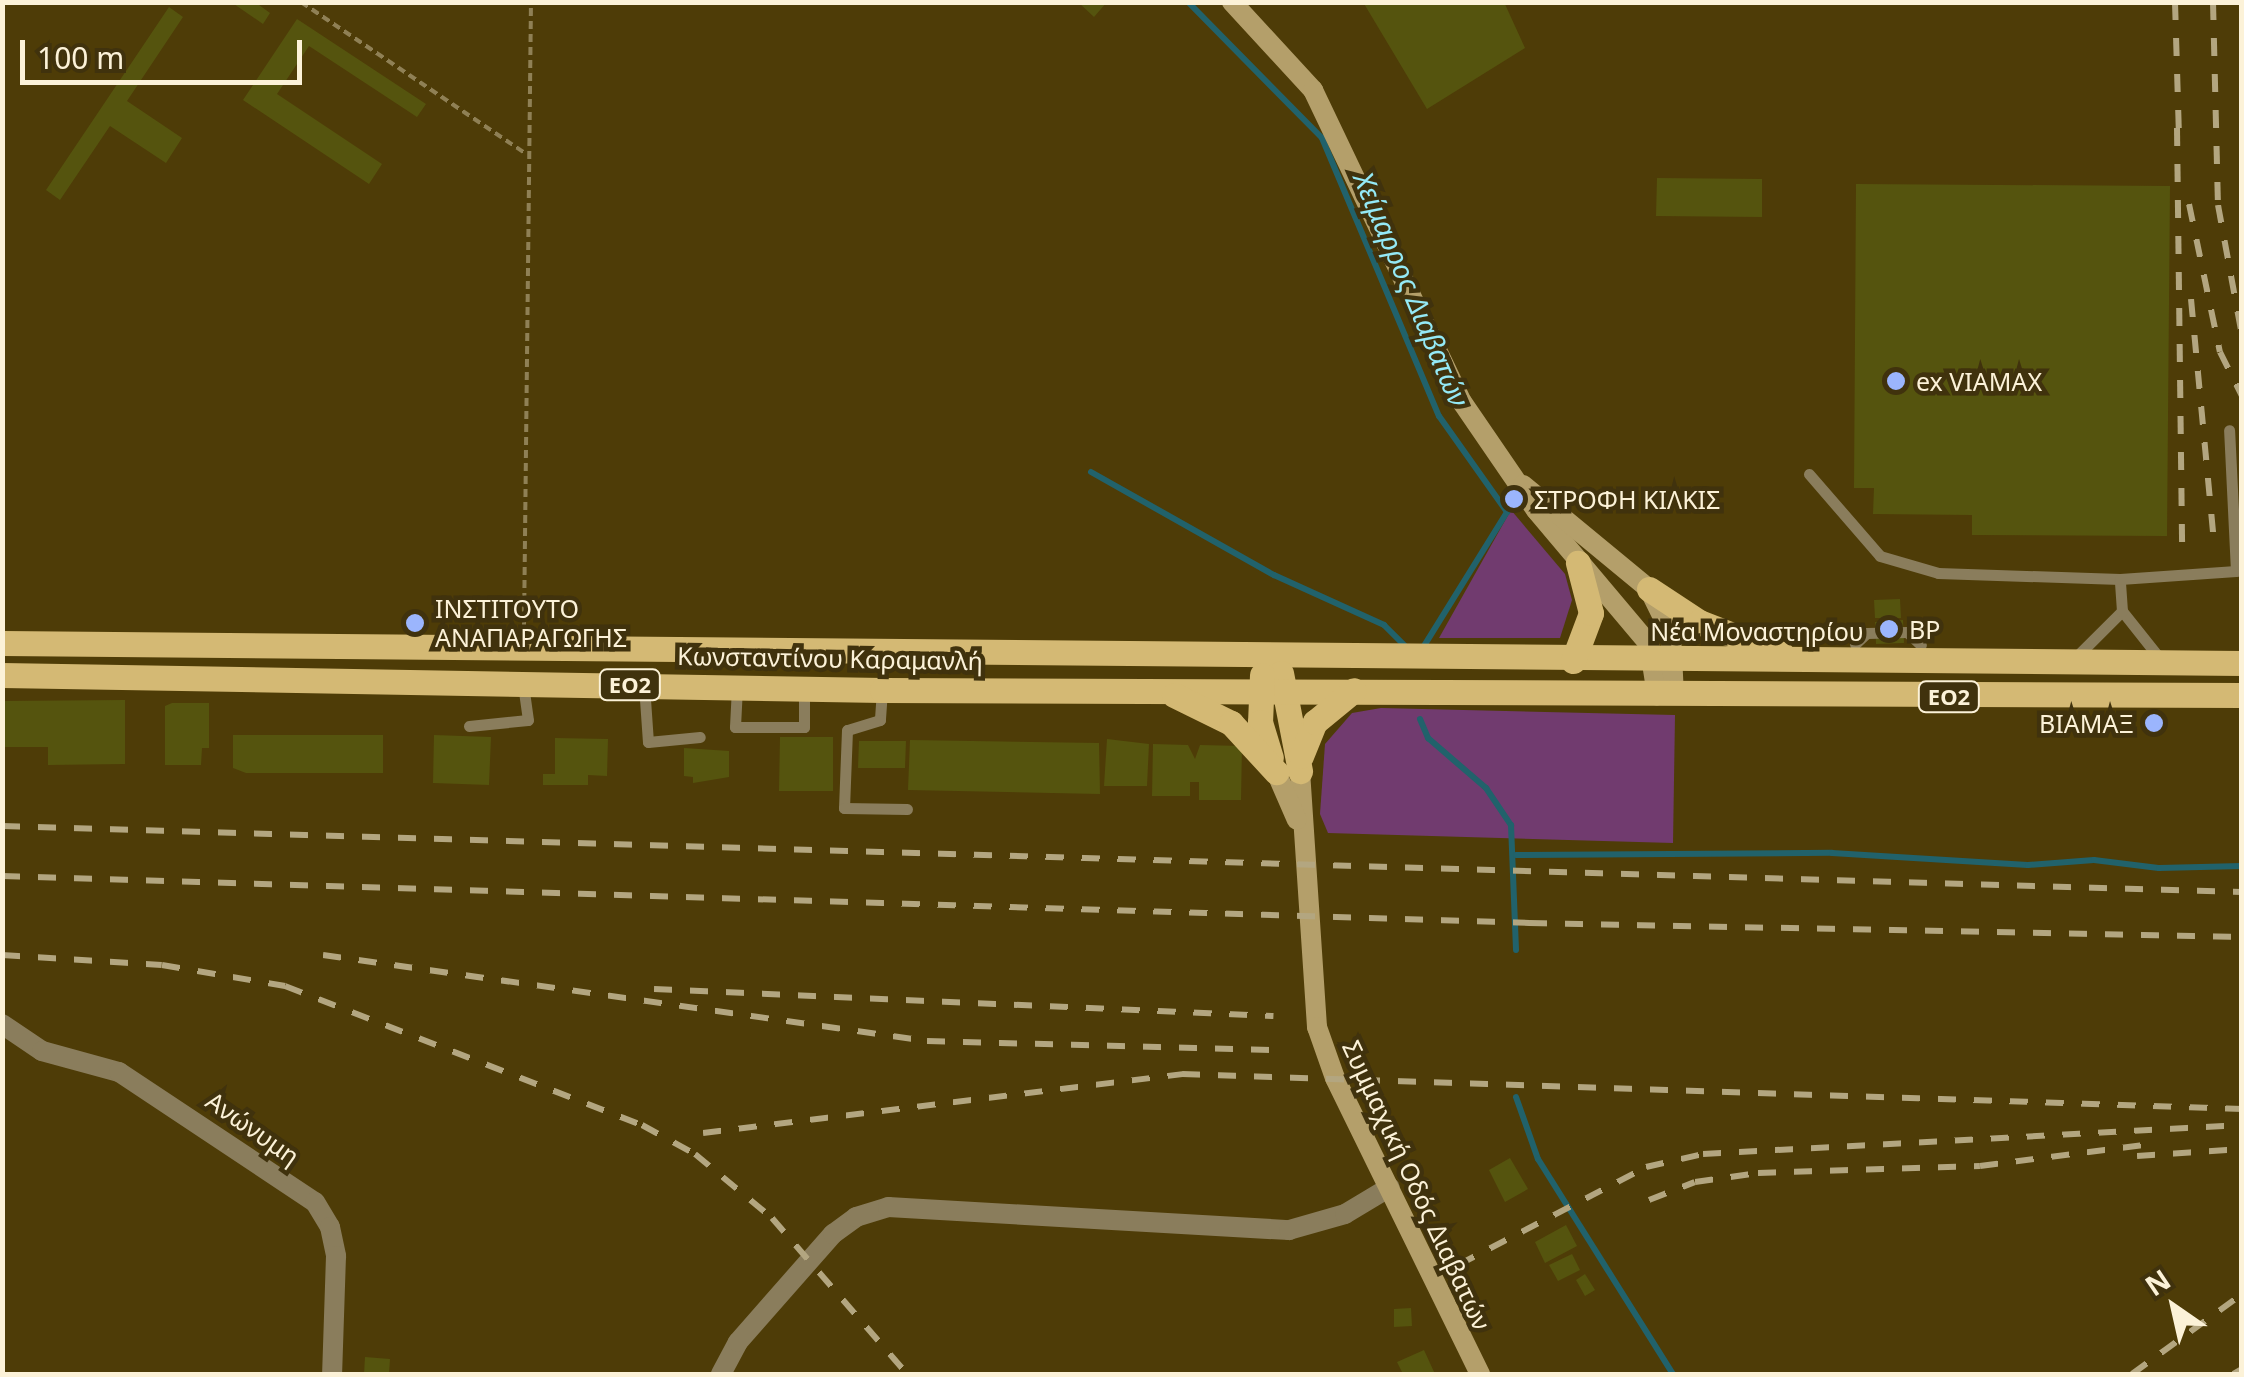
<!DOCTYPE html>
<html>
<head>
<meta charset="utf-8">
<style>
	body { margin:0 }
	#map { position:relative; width:2244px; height:1377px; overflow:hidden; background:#4e3c07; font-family:"Noto Sans",sans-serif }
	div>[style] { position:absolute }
	.green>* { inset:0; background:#713b6f }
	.stream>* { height:6px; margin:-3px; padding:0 3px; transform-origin:3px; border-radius:3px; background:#21626b }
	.building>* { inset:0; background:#55540e }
	.path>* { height:4px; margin-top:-2px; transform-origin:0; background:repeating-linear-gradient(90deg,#8f8055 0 8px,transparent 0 13px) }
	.lane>* { height:11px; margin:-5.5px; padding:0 5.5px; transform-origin:5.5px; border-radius:5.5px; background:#8a7d5c }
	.street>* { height:20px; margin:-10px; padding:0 10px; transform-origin:10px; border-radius:10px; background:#8a7d5c }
	.secondary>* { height:20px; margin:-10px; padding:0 10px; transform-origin:10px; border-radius:10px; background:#b49f6a }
	.primary>* { height:25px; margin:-12.5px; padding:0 12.5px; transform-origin:12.5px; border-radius:12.5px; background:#d4b974 }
	.rail>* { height:6px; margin-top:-3px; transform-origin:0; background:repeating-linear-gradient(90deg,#b3a680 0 18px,transparent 0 36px) }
	.dots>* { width:28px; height:28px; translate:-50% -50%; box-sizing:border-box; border:5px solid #40320d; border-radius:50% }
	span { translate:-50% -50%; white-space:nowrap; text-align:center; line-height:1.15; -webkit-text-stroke:9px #40320d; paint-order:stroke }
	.shield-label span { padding:2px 8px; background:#40320d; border:2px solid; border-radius:8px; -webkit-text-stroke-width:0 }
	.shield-label { font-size:22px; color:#fcf2d8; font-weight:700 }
	.poi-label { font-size:25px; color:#fcf2d8 }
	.left { translate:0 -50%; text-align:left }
	.right { translate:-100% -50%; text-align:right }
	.street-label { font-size:25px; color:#fcf2d8 }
	.water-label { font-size:28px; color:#94e9f6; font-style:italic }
	.frame { position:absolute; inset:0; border:5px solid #fcf2d8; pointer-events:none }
	.north { position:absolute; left:2124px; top:1257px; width:100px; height:100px; -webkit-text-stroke:8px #40320d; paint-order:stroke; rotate:326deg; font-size:28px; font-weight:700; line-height:40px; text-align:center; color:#fcf2d8 }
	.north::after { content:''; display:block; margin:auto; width:35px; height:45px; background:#fcf2d8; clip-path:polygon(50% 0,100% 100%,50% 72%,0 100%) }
	.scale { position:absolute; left:20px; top:40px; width:282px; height:45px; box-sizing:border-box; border:5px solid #fcf2d8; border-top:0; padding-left:12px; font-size:30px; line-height:35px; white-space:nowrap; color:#fcf2d8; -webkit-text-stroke:8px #40320d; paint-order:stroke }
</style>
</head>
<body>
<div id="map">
	<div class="green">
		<div style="clip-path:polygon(1511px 510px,1565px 574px,1572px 600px,1560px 638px,1439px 638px)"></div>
		<div style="clip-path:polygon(1381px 708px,1675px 715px,1673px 843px,1328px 833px,1320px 814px,1325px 744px,1352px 713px)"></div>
	</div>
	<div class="stream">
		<div style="left:1188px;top:2px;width:191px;rotate:45.4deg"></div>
		<div style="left:1322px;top:138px;width:302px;rotate:67.2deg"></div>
		<div style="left:1439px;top:416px;width:118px;rotate:54.7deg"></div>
		<div style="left:1507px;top:512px;width:161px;rotate:121.8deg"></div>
		<div style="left:1091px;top:472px;width:210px;rotate:29.4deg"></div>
		<div style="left:1274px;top:575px;width:121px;rotate:24.4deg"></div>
		<div style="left:1384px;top:625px;width:30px;rotate:45deg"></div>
		<div style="left:1420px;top:719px;width:21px;rotate:67deg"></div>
		<div style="left:1428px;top:738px;width:77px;rotate:40.8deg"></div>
		<div style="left:1486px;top:788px;width:45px;rotate:56deg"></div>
		<div style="left:1511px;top:825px;width:125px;rotate:87.7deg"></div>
		<div style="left:1516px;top:855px;width:316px;rotate:-0.4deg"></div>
		<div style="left:1832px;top:853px;width:196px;rotate:3.5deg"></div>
		<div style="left:2028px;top:865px;width:66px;rotate:-4.3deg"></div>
		<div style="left:2094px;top:860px;width:65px;rotate:7deg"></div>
		<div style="left:2159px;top:868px;width:83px;rotate:-1.4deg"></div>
		<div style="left:1516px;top:1097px;width:66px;rotate:70.5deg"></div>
		<div style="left:1538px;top:1159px;width:254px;rotate:57.9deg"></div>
	</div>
	<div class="building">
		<div style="clip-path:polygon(231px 2px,255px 2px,270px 13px,263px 24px)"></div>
		<div style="clip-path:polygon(1078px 2px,1107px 2px,1094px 17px)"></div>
		<div style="clip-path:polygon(1363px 2px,1504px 2px,1525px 48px,1427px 109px)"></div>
		<div style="clip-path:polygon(169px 7px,183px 17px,127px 101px,182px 138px,166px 163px,110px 126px,60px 200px,46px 190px)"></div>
		<div style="clip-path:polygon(297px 19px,426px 104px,417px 117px,309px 46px,277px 94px,382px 164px,369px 184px,243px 100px)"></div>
		<div style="clip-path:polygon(1657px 178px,1762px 179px,1762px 217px,1656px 216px)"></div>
		<div style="clip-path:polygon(1856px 184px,2170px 186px,2167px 536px,1972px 535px,1972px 515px,1873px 514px,1874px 488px,1854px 488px)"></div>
		<div style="clip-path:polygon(1900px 599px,1901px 618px,1875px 618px,1874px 600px)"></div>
		<div style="clip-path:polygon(1903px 620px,1904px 643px,1876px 644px,1875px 622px)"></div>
		<div style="clip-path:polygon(125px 700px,125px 764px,48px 765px,48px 747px,2px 747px,2px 701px)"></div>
		<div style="clip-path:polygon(172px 703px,209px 703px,209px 748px,202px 748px,201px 765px,165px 765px,165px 706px)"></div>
		<div style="clip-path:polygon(233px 735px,383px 735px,383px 773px,246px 773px,233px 768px)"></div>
		<div style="clip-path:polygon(434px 735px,491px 737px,489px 785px,433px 783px)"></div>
		<div style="clip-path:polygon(780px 737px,833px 737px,833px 791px,779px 791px)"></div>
		<div style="clip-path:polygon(555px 738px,608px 739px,607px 776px,588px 775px,588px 785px,543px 785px,543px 774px,555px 774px)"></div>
		<div style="clip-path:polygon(1107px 739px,1149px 744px,1147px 786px,1104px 786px)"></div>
		<div style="clip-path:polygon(910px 740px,1099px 743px,1100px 794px,908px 790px)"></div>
		<div style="clip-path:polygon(859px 741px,906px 741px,905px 768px,858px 768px)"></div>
		<div style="clip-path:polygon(1153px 744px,1188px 745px,1195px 759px,1200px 745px,1242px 746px,1241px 800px,1199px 800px,1199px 782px,1190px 782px,1190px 796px,1152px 796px)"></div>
		<div style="clip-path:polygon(684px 748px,729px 751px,729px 777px,693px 783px,693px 777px,684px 776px)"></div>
		<div style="clip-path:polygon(1510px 1158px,1528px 1189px,1505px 1202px,1489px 1170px)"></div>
		<div style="clip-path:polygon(1566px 1225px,1577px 1246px,1545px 1263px,1535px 1242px)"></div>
		<div style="clip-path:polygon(1572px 1254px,1580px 1270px,1558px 1281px,1549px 1265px)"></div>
		<div style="clip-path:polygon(1585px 1274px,1595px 1290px,1585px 1296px,1576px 1280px)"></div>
		<div style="clip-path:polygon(1411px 1308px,1412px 1326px,1394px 1327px,1394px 1309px)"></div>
		<div style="clip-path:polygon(1424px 1350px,1435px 1374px,1403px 1374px,1397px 1362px)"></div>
		<div style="clip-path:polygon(365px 1357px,390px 1359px,389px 1374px,364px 1374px)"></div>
	</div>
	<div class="path">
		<div style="left:301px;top:2px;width:272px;rotate:34deg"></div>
		<div style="left:524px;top:627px;width:625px;rotate:-89.36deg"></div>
	</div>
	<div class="lane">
		<div style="left:1809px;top:474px;width:108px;rotate:49.1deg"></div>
		<div style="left:1880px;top:556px;width:60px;rotate:16.3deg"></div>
		<div style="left:1938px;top:573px;width:182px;rotate:1.9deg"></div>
		<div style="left:1855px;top:644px;width:16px;rotate:-43deg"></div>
		<div style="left:1867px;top:633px;width:40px;rotate:-1.4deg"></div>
		<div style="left:1907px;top:632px;width:19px;rotate:43deg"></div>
		<div style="left:2076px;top:657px;width:65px;rotate:-45deg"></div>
		<div style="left:2161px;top:660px;width:63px;rotate:-128.5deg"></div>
		<div style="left:2122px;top:611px;width:32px;rotate:-94deg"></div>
		<div style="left:2120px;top:579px;width:116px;rotate:-3.9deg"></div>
		<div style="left:2236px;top:571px;width:141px;rotate:-92.8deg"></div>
		<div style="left:644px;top:685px;width:57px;rotate:86deg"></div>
		<div style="left:648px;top:742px;width:52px;rotate:-5.5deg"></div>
		<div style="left:737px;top:687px;width:40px;rotate:92.9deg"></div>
		<div style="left:735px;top:727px;width:69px"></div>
		<div style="left:804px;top:727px;width:38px;rotate:-90deg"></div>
		<div style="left:882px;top:690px;width:30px;rotate:94deg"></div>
		<div style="left:880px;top:720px;width:34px;rotate:163deg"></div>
		<div style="left:847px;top:730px;width:78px;rotate:92.2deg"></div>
		<div style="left:844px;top:808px;width:63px;rotate:0.9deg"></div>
		<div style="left:469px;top:726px;width:59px;rotate:-5.8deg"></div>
		<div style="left:528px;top:720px;width:36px;rotate:-98deg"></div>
	</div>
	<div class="street">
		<div style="left:2px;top:1024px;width:48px;rotate:34deg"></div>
		<div style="left:42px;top:1051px;width:80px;rotate:15.3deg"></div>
		<div style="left:119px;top:1072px;width:235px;rotate:33.6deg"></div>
		<div style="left:315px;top:1202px;width:29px;rotate:59deg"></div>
		<div style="left:330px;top:1227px;width:30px;rotate:78deg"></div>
		<div style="left:336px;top:1256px;width:118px;rotate:91.9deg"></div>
		<div style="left:721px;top:1374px;width:36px;rotate:-62deg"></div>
		<div style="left:738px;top:1342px;width:144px;rotate:-48.7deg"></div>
		<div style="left:833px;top:1234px;width:29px;rotate:-36deg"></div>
		<div style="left:856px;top:1217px;width:34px;rotate:-17deg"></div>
		<div style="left:888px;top:1207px;width:402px;rotate:3.3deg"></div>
		<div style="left:1289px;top:1230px;width:58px;rotate:-15.9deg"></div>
		<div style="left:1345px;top:1214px;width:52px;rotate:-31deg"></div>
	</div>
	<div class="secondary">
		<div style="left:1232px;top:2px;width:120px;rotate:47.4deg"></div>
		<div style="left:1313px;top:90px;width:346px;rotate:64.5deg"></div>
		<div style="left:1462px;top:402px;width:131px;rotate:55.6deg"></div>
		<div style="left:1536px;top:510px;width:175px;rotate:49.9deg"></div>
		<div style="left:1649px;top:644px;width:52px;rotate:81.1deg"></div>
		<div style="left:1523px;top:485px;width:163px;rotate:39.5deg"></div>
		<div style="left:1649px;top:589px;width:50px;rotate:63.9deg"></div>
		<div style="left:1671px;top:634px;width:61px;rotate:87.2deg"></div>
		<div style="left:1300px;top:771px;width:257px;rotate:86.2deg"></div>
		<div style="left:1317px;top:1027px;width:54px;rotate:70.6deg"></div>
		<div style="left:1335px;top:1078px;width:330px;rotate:63.9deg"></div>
		<div style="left:1276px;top:772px;width:52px;rotate:66.4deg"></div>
	</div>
	<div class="primary">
		<div style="left:1649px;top:589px;width:60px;rotate:33.4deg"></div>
		<div style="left:1699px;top:622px;width:89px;rotate:21.1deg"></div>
		<div style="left:2px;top:643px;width:2240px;rotate:0.51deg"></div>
		<div style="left:1573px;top:661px;width:51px;rotate:-69.4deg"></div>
		<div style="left:1591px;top:613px;width:52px;rotate:-104.6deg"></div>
		<div style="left:1281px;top:673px;width:100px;rotate:79deg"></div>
		<div style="left:2px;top:675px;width:880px;rotate:0.98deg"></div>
		<div style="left:882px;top:690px;width:1360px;rotate:0.21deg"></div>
		<div style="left:1262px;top:675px;width:47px;rotate:92.4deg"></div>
		<div style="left:1260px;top:722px;width:37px;rotate:73deg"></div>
		<div style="left:1174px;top:695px;width:64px;rotate:26.2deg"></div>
		<div style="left:1231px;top:723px;width:67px;rotate:47.4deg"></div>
		<div style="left:1301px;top:756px;width:37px;rotate:-68deg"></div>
		<div style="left:1315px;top:722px;width:50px;rotate:-39.4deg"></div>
	</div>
	<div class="rail">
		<div style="left:2175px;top:2px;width:138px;rotate:88.3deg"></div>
		<div style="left:2213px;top:2px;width:203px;rotate:88.6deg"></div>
		<div style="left:2218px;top:205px;width:133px;rotate:79.6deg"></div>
		<div style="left:2177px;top:128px;width:417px;rotate:89.3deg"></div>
		<div style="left:2189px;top:204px;width:151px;rotate:78.2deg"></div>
		<div style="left:2220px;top:352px;width:49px;rotate:63.4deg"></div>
		<div style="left:2191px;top:299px;width:245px;rotate:84.6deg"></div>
		<div style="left:2px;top:826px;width:2241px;rotate:1.69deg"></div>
		<div style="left:2px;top:876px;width:1528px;rotate:1.76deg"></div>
		<div style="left:1529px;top:923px;width:713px;rotate:1.12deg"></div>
		<div style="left:2px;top:955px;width:160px;rotate:3.6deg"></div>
		<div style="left:162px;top:965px;width:125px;rotate:9.7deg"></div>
		<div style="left:285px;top:986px;width:383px;rotate:21.3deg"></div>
		<div style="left:642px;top:1125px;width:60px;rotate:28.7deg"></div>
		<div style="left:695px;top:1154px;width:100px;rotate:39.7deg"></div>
		<div style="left:772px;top:1218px;width:206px;rotate:49.1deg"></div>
		<div style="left:323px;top:955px;width:610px;rotate:8.1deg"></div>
		<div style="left:927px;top:1041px;width:344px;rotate:1.5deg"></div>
		<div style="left:654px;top:989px;width:620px;rotate:2.5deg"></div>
		<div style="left:703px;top:1133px;width:483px;rotate:-7deg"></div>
		<div style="left:1182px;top:1074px;width:1061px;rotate:1.89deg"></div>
		<div style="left:2137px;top:1156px;width:105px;rotate:-3.8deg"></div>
		<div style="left:1649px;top:1200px;width:49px;rotate:-21.4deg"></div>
		<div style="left:1695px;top:1182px;width:64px;rotate:-8.1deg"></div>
		<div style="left:1758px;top:1173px;width:222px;rotate:-1.8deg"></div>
		<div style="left:1980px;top:1166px;width:173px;rotate:-7.3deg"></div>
		<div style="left:1458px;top:1265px;width:212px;rotate:-27.5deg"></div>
		<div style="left:1646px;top:1167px;width:58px;rotate:-12.8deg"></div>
		<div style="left:1703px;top:1154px;width:540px;rotate:-3.08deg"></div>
		<div style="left:2132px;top:1374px;width:136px;rotate:-36deg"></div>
		<div style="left:2233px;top:1374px;width:10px;rotate:-29deg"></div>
	</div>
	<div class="dots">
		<div style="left:1896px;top:381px;background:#9bb5fd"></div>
		<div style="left:1514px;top:499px;background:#9bb5fd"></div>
		<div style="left:415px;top:623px;background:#9bb5fd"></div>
		<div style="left:1889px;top:629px;background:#9bb5fd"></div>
		<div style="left:2154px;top:723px;background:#9bb5fd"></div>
	</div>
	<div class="shield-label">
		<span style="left:630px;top:685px">ΕΟ2</span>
		<span style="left:1949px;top:697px">ΕΟ2</span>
	</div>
	<div class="poi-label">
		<span class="left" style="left:1916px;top:381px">ex VIAMAX</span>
		<span class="left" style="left:1534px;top:499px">ΣΤΡΟΦΗ ΚΙΛΚΙΣ</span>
		<span class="left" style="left:435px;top:623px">ΙΝΣΤΙΤΟΥΤΟ<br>ΑΝΑΠΑΡΑΓΩΓΗΣ</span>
		<span class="left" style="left:1909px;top:629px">BP</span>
		<span class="right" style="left:2134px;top:723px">ΒΙΑΜΑΞ</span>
	</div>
	<div class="street-label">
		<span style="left:1757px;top:631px">Νέα Μοναστηρίου</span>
		<span style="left:830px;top:658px;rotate:1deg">Κωνσταντίνου Καραμανλή</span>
		<span style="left:253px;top:1128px;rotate:35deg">Ανώνυμη</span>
		<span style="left:1417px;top:1185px;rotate:65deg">Συμμαχική Οδός Διαβατών</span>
	</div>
	<div class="water-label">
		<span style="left:1412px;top:289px;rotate:67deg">Χείμαρρος Διαβατών</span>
	</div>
	<div class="frame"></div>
	<div class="north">N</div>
	<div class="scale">100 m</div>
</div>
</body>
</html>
